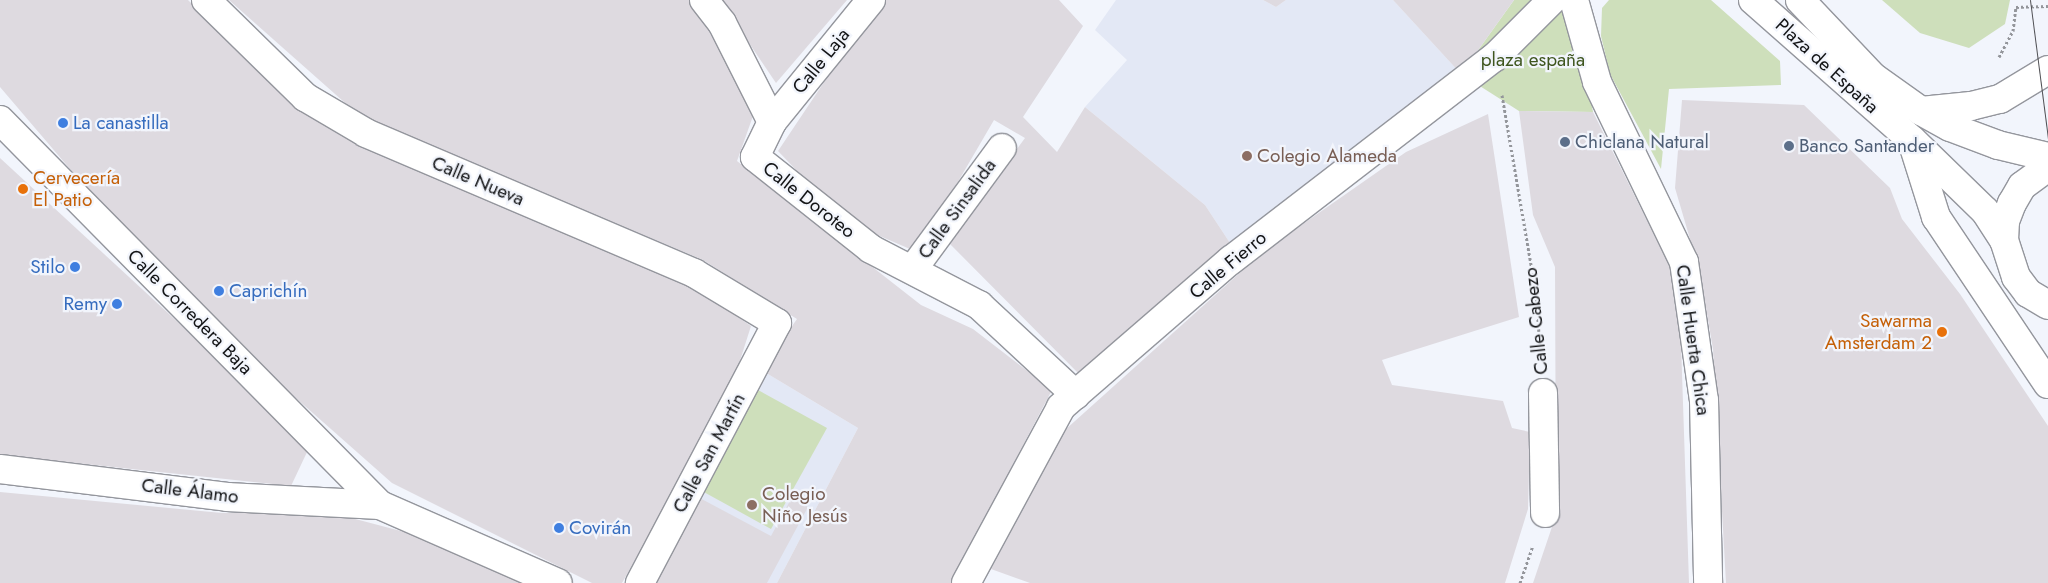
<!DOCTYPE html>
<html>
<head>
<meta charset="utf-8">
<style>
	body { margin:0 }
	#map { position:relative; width:2048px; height:583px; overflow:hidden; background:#f2f5fc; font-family:Jost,sans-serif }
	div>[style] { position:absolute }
	.built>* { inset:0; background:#e3e8f5 }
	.green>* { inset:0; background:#cedfbb }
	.building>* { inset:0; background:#dedae0 }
	.path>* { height:3px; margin-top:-1.5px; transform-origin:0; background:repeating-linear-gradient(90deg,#94969b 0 2.5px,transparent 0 5px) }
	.roads { filter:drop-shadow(1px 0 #94969d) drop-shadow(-1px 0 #94969d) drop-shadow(0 1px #94969d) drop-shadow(0 -1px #94969d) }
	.street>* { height:28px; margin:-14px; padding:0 14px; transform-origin:14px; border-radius:14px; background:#fff }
	.secondary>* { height:28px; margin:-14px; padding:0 14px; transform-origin:14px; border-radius:14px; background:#fff }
	.tram>* { height:1px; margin:-0.5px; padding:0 0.5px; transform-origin:0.5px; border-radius:0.5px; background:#4f5054 }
	.dots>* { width:14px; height:14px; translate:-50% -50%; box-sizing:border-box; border:2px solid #f2f5fc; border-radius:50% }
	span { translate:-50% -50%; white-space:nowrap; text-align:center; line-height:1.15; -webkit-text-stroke:4.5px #f2f5fc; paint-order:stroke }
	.park-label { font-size:19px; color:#3f561f }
	.street-label { font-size:19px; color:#131416 }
	.shop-label { font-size:19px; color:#366cbe }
	.left { translate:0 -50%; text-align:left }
	.right { translate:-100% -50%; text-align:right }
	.service-label { font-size:19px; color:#4e5e75 }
	.education-label { font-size:19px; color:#785e54 }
	.food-label { font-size:19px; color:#c56008 }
</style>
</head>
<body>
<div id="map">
	<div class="built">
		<div style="clip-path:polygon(1116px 0,1263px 0,1276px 7px,1286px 0,1393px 0,1461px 74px,1230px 243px,1205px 205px,1085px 107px,1127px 60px,1095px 30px)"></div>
		<div style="clip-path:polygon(761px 370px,858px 428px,777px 583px,644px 583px)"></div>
	</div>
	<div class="green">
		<div style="clip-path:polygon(1514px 0,1572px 0,1593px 112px,1519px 111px,1461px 74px)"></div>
		<div style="clip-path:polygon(1609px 0,1711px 0,1780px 61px,1781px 85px,1669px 89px,1661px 169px,1610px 74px,1601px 36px,1602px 8px)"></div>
		<div style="clip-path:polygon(1882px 0,2010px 0,2005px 24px,1969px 48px,1920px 33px)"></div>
		<div style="clip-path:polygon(758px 390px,827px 428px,771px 529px,702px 491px)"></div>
	</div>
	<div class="building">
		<div style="clip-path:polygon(0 0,188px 0,265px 77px,688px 283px,751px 326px,729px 395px,622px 583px,592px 583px,392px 483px,245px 353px,70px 169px,0 87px)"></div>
		<div style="clip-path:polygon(229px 0,689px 0,700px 13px,753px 116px,737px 161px,921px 305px,973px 329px,1052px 390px,951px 583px,777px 583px,858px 428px,761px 370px,797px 319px,703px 260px,361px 117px)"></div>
		<div style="clip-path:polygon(720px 0,847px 0,776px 83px)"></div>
		<div style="clip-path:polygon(879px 0,1059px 0,1083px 26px,1023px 117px,1057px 152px,1085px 107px,1205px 205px,1230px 243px,1078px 373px,948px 242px,1025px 138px,994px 120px,917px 252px,845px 221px,778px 151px)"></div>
		<div style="clip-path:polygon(1263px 0,1286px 0,1276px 7px)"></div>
		<div style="clip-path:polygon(1393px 0,1514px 0,1461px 74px)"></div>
		<div style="clip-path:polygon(1682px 100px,1804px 105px,1890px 188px,1902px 219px,1960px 294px,2048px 426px,2048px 583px,1726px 583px,1713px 349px,1700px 273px,1675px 188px)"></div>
		<div style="clip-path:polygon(1519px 111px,1593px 112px,1670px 267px,1681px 343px,1689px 583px,1533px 583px,1556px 515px,1555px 267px,1533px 215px)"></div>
		<div style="clip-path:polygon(1488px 114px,1519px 317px,1382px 360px,1392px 385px,1503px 401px,1512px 428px,1530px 432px,1528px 509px,1505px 583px,1030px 583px,991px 569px,1065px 430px,1263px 252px,1406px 152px)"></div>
		<div style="clip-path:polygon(0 158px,181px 325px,308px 450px,291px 486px,0 455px)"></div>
		<div style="clip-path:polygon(0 492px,222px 513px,325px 511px,416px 535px,530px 583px,0 583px)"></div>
		<div style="clip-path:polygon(696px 496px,771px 536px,792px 497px,808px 507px,767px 583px,648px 583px)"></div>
	</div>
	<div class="path">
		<div style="left:1999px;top:57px;width:30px;rotate:-62deg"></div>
		<div style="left:2013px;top:31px;width:24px;rotate:-83deg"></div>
		<div style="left:2016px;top:7px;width:32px;rotate:-2deg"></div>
		<div style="left:1502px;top:95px;width:202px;rotate:80.3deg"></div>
		<div style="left:1536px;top:294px;width:66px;rotate:85.7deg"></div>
		<div style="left:1520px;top:583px;width:39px;rotate:-71deg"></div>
	</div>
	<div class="roads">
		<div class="street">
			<div style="left:206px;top:0;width:139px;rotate:44.4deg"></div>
			<div style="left:305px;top:97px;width:71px;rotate:30.5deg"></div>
			<div style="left:366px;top:133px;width:357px;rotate:23.1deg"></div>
			<div style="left:694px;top:273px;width:97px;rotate:31.1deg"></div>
			<div style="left:777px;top:323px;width:294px;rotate:117.8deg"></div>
			<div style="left:704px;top:0;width:29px;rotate:52deg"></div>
			<div style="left:722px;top:23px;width:111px;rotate:63.2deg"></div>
			<div style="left:871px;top:0;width:157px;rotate:129.1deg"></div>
			<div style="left:772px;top:122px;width:39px;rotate:116deg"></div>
			<div style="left:755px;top:157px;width:148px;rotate:38.4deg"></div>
			<div style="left:871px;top:249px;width:122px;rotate:27.4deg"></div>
			<div style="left:979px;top:305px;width:132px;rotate:42.9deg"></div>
			<div style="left:1574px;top:0;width:85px;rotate:74.3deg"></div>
			<div style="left:1597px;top:82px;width:200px;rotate:64.2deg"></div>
			<div style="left:1684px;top:262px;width:139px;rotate:81.8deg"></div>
			<div style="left:1704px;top:400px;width:183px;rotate:88.7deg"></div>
			<div style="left:1753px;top:0;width:212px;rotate:41.4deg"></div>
			<div style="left:1912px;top:140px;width:102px;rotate:44.2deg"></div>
			<div style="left:1985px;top:211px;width:35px;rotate:57deg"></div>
			<div style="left:1800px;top:0;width:106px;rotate:46.5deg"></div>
			<div style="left:1873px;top:77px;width:59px;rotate:35.3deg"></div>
			<div style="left:1921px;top:111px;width:33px;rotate:29deg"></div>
			<div style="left:1950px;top:127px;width:51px;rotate:20.6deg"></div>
			<div style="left:1998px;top:145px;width:51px;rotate:13.5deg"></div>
			<div style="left:1921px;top:111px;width:50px;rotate:-5.7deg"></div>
			<div style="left:1971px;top:106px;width:30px;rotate:-14deg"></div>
			<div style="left:2000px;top:99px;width:56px;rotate:-31.1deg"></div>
			<div style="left:0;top:120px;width:541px;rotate:45.37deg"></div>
			<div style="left:1913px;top:144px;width:77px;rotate:72.5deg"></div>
			<div style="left:1936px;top:217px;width:201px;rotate:56.2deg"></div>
			<div style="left:913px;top:269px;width:150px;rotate:-53.7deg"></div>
			<div style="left:1543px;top:393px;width:120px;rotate:89deg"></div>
			<div style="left:0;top:469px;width:229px;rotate:7deg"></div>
			<div style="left:227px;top:497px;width:153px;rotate:3deg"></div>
			<div style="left:380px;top:505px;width:194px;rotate:23.7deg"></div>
			<div style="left:966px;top:583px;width:200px;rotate:-61.6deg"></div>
			<div style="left:1061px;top:407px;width:225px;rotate:-40.9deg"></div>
			<div style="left:1231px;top:260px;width:333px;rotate:-37.6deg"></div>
			<div style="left:1495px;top:57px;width:81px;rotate:-45deg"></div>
		</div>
		<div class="secondary">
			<div style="left:2048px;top:167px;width:32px;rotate:144deg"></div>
			<div style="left:2022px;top:186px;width:20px;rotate:120deg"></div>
			<div style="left:2012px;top:203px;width:19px;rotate:111deg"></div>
			<div style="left:2005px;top:221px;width:19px;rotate:93deg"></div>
			<div style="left:2004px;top:240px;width:39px;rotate:72deg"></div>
			<div style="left:2016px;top:277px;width:20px;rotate:53deg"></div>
			<div style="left:2028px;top:293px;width:23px;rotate:31deg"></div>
		</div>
	</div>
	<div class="tram">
		<div style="left:2030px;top:0;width:140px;rotate:82.6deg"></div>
	</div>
	<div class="dots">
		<div style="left:63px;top:123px;background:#3f7fe0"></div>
		<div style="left:1565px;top:142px;background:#5c6f8a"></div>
		<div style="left:1789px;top:146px;background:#5c6f8a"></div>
		<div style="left:1247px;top:156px;background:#8d6e63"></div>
		<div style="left:23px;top:189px;background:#e8710a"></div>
		<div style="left:75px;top:267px;background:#3f7fe0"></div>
		<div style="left:219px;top:291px;background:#3f7fe0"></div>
		<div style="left:117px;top:304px;background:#3f7fe0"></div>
		<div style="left:1942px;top:332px;background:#e8710a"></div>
		<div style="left:752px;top:505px;background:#8d6e63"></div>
		<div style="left:559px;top:528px;background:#3f7fe0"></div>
	</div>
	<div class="park-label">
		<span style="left:1533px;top:60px">plaza españa</span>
	</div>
	<div class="street-label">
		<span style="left:821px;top:61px;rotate:-51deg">Calle Laja</span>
		<span style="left:1827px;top:66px;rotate:42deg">Plaza de España</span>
		<span style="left:478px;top:181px;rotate:23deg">Calle Nueva</span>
		<span style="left:809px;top:200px;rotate:38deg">Calle Doroteo</span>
		<span style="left:957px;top:209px;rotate:-54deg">Calle Sinsalida</span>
		<span style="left:1228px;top:265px;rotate:-40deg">Calle Fierro</span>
		<span style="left:190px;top:312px;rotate:45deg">Calle Corredera Baja</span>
		<span style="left:1536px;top:321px;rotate:-96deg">Calle Cabezo</span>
		<span style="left:1693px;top:340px;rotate:82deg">Calle Huerta Chica</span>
		<span style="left:709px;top:453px;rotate:-62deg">Calle San Martín</span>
		<span style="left:190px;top:491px;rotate:7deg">Calle Álamo</span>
	</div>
	<div class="shop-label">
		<span class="left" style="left:73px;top:123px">La canastilla</span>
		<span class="right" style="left:65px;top:267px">Stilo</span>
		<span class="left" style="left:229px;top:291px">Caprichín</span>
		<span class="right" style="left:107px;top:304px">Remy</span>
		<span class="left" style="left:569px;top:528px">Covirán</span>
	</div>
	<div class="service-label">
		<span class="left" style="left:1575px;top:142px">Chiclana Natural</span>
		<span class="left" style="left:1799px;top:146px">Banco Santander</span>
	</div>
	<div class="education-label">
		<span class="left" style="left:1257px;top:156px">Colegio Alameda</span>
		<span class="left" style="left:762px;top:505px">Colegio<br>Niño Jesús</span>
	</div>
	<div class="food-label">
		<span class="left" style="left:33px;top:189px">Cervecería<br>El Patio</span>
		<span class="right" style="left:1932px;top:332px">Sawarma<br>Amsterdam 2</span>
	</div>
</div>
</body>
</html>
